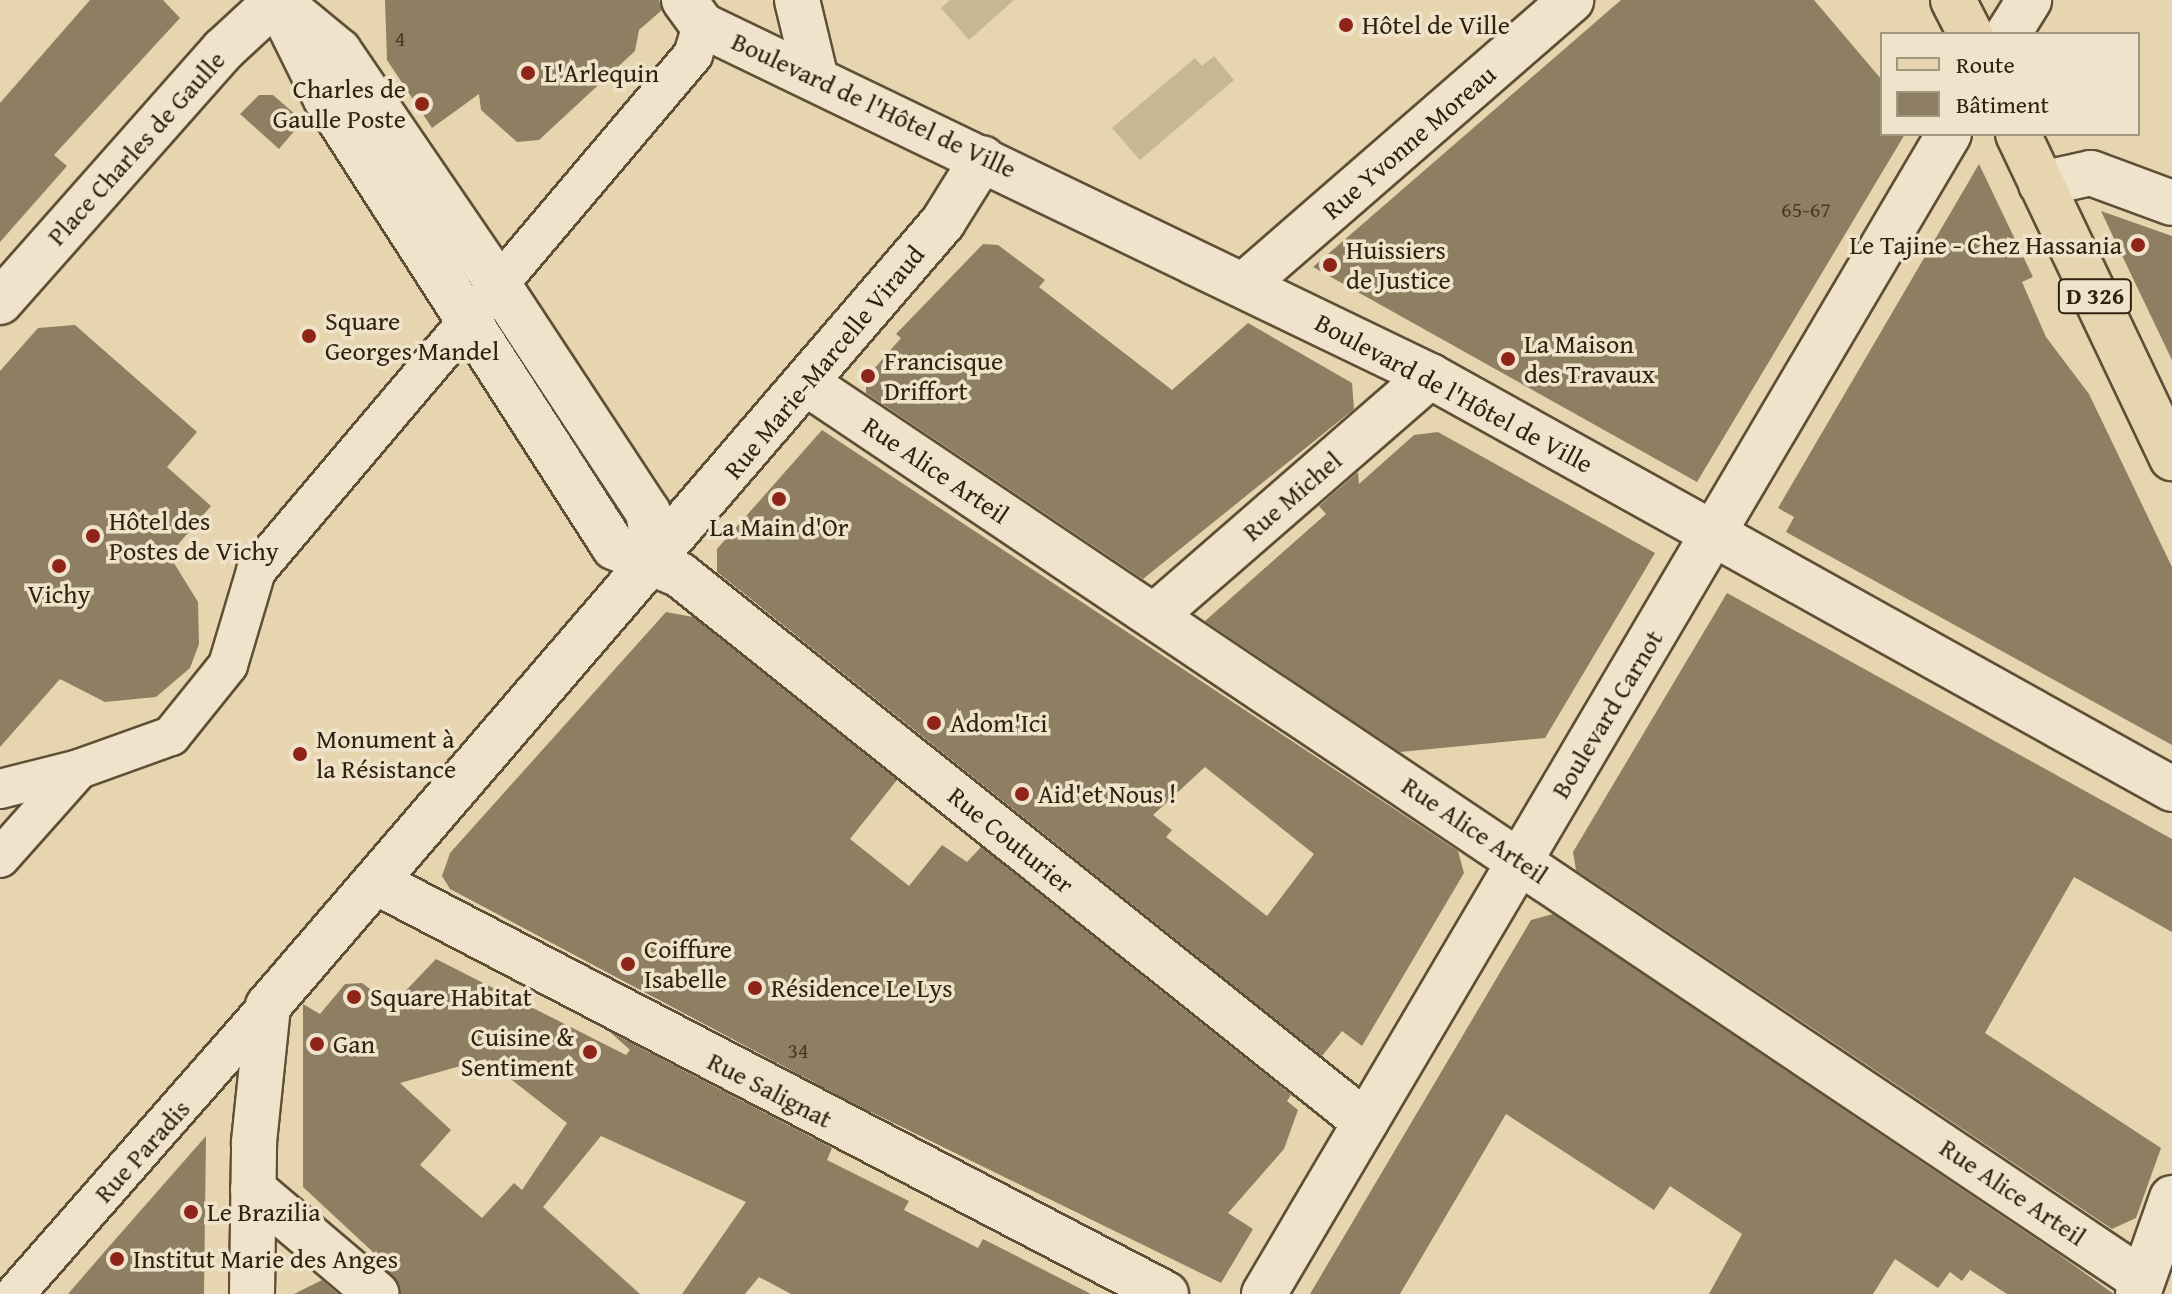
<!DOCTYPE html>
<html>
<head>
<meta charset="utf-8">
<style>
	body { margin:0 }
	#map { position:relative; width:2172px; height:1294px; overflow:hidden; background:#e6d5af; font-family:"Gentium Book Plus",serif }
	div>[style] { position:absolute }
	.green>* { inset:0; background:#c7b794 }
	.building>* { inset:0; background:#8f7f62 }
	.roads { filter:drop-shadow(2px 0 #5e4f36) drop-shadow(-2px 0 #5e4f36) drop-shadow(0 2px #5e4f36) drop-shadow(0 -2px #5e4f36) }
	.pedestrian>* { height:38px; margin:-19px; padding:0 19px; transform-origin:19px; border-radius:19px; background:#efe4cb }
	.minor>* { height:44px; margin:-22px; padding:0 22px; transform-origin:22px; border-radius:22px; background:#efe4cb }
	.primary>* { height:44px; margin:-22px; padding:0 22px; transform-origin:22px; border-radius:22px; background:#e6d5af }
	.dots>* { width:22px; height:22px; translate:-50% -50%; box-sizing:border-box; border:4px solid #efe4cb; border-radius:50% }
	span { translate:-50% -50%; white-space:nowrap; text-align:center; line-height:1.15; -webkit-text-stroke:7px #efe4cb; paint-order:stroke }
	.number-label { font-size:22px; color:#483923 }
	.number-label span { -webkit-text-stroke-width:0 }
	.shield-label span { padding:2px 6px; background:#efe4cb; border:2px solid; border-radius:6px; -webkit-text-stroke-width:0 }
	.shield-label { font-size:24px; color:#31220e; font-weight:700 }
	.poi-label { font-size:26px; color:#31220e }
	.left { translate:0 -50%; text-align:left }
	.right { translate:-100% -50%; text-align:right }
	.street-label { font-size:26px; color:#31220e }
	.legend { position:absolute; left:1880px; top:32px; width:260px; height:104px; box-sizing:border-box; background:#efe4cb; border:2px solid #a3967f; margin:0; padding:10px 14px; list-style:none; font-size:24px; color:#31220e }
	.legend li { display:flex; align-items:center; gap:16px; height:40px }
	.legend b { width:40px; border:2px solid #a3967f }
</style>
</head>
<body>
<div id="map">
	<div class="green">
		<div style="clip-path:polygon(950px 0,1014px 0,969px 40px,941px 8px)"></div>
		<div style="clip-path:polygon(1214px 56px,1234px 80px,1140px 160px,1112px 128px,1195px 58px,1202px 66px)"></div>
	</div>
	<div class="building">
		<div style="clip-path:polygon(90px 0,163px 0,180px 18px,54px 155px,67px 166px,0 242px,0 103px)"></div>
		<div style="clip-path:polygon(385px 0,659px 0,662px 10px,639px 30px,635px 51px,539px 140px,517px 142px,481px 110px,479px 94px,432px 128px,387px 60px)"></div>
		<div style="clip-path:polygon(1621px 0,1814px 0,1882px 80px,1882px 134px,1905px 134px,1697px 482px,1313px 267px)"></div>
		<div style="clip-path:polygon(259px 95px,273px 95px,296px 115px,296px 129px,279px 149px,240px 114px)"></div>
		<div style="clip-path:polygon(1979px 164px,2033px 277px,2022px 282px,2046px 337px,2089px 394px,2172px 567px,2172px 745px,1786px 532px,1794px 517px,1778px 508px)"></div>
		<div style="clip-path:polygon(2101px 211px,2172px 236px,2172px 360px,2127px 266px)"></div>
		<div style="clip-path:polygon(983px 244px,998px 245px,1045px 280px,1039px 287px,1172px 390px,1248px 323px,1352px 383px,1354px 409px,1143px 579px,866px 393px,866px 378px,901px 338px,896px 334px)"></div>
		<div style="clip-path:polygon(75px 325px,197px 432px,167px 467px,211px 506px,169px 555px,198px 602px,199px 644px,190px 668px,156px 697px,105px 702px,60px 679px,0 747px,0 371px,38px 328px)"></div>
		<div style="clip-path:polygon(evenodd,822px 430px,1458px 851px,1464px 873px,1362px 1046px,1342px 1031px,1322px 1056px,717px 572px,717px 549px,822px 430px,1205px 767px,1314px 854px,1267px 916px,1166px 837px,1172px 830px,1153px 815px,1205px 767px)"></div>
		<div style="clip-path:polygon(1438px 432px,1655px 553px,1545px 738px,1400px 752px,1205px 621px,1326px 514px,1319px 506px,1358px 472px,1359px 484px,1414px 435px)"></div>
		<div style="clip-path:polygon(1727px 593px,2172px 839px,2172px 932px,2074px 877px,1985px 1033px,2161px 1148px,2136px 1218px,2112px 1229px,1576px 870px,1573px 852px)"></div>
		<div style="clip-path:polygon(666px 612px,693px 617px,897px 780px,850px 839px,909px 886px,942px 845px,967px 862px,981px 847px,1291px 1095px,1287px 1101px,1298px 1110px,1284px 1149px,1228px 1213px,1253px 1229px,1221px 1283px,855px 1104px,450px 889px,442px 876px,450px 853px)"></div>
		<div style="clip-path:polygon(1553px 914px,2058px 1254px,2114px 1294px,2007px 1294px,1970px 1270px,1962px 1281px,1950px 1272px,1938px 1288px,1895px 1259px,1873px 1294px,1709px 1294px,1742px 1234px,1670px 1186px,1654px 1210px,1506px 1114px,1400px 1294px,1310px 1294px,1531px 920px)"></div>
		<div style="clip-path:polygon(evenodd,436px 959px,626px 1055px,630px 1050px,610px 1032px,832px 1148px,827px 1160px,909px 1201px,904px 1210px,978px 1248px,983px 1239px,1091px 1294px,791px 1294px,759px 1277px,745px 1294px,682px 1294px,746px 1202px,601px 1136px,543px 1207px,640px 1294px,401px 1294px,374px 1253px,303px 1187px,303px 1004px,320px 1014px,345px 984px,362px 983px,392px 1005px,436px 959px,485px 1059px,567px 1123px,522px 1190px,514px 1183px,482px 1218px,420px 1165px,451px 1130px,400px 1083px,485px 1059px)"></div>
		<div style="clip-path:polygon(206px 1136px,204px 1294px,68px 1294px,106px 1250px)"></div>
		<div style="clip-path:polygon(322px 1280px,338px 1294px,294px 1294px)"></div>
	</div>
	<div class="roads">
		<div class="pedestrian">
			<div style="left:0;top:789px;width:81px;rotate:-14.2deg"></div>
			<div style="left:0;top:858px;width:119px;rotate:-48.4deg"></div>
			<div style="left:79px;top:769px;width:98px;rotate:-19.7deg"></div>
			<div style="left:171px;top:736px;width:91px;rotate:-51.2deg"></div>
			<div style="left:228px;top:665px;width:98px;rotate:-73.4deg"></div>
			<div style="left:256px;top:571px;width:676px;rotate:-49.74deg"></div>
			<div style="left:693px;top:55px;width:31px;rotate:-73deg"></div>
			<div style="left:15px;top:1294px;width:383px;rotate:-48.7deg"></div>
		</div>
		<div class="minor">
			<div style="left:277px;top:0;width:110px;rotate:63.7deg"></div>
			<div style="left:326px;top:99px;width:533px;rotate:57.26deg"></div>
			<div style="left:614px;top:547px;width:72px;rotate:23deg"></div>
			<div style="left:680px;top:575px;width:877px;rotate:38.61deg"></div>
			<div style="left:684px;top:0;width:31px;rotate:54deg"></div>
			<div style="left:702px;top:25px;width:808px;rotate:25.74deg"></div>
			<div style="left:1430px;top:376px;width:849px;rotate:29.1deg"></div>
			<div style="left:797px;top:0;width:81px;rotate:76.5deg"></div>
			<div style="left:288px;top:9px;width:66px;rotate:39.5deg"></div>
			<div style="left:339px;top:51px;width:282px;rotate:55.7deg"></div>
			<div style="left:498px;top:284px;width:273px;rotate:56.7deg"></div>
			<div style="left:648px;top:512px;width:48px;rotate:80.3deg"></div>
			<div style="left:2008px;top:34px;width:40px;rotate:-58deg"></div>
			<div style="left:2041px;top:184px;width:51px;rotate:-12.4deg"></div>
			<div style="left:2091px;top:173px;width:86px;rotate:20.3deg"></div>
			<div style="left:1246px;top:283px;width:431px;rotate:-41deg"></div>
			<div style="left:0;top:302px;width:337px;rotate:-48.5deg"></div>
			<div style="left:223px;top:50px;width:74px;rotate:-42.8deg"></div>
			<div style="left:806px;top:383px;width:1609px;rotate:33.88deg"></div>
			<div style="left:1154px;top:616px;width:366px;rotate:-41deg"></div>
			<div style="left:376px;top:882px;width:891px;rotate:27.54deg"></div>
			<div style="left:253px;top:1189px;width:162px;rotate:40.3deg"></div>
			<div style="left:252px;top:1294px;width:152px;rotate:-89.2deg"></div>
			<div style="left:254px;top:1142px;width:137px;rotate:-84.1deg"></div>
			<div style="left:268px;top:1006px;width:1035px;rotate:-49.27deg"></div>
			<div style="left:943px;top:222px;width:75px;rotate:-58deg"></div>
			<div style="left:1264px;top:1294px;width:1347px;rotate:-59.44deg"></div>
			<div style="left:2138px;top:1294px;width:102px;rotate:-70.5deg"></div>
		</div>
		<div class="primary">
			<div style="left:1953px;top:0;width:38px;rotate:63deg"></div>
			<div style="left:2018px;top:134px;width:359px;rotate:64.6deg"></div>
		</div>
	</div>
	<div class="dots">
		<div style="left:1346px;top:25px;background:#8f2418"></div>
		<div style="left:528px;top:73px;background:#8f2418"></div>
		<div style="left:422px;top:104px;background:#8f2418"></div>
		<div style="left:2138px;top:245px;background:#8f2418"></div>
		<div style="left:1330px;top:265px;background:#8f2418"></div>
		<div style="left:309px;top:336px;background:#8f2418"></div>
		<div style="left:1508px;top:359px;background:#8f2418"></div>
		<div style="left:868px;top:376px;background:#8f2418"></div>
		<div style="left:779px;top:499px;background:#8f2418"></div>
		<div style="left:93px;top:536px;background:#8f2418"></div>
		<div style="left:59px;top:566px;background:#8f2418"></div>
		<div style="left:934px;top:723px;background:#8f2418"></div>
		<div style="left:300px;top:754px;background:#8f2418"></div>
		<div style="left:1022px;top:794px;background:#8f2418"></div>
		<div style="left:628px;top:964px;background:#8f2418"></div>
		<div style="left:755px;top:988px;background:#8f2418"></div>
		<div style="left:354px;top:997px;background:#8f2418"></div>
		<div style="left:317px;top:1044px;background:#8f2418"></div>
		<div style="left:590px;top:1052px;background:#8f2418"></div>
		<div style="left:191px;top:1212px;background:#8f2418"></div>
		<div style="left:117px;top:1259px;background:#8f2418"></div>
	</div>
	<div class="number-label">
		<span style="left:400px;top:39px">4</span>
		<span style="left:1806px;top:210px">65-67</span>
		<span style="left:798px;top:1051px">34</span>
	</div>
	<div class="shield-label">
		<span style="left:2095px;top:296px">D 326</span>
	</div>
	<div class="poi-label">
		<span class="left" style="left:1362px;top:25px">Hôtel de Ville</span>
		<span class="left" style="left:544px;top:73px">L'Arlequin</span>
		<span class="right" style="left:406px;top:104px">Charles de<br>Gaulle Poste</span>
		<span class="right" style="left:2122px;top:245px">Le Tajine - Chez Hassania</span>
		<span class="left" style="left:1346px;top:265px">Huissiers<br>de Justice</span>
		<span class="left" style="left:325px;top:336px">Square<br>Georges Mandel</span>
		<span class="left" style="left:1524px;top:359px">La Maison<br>des Travaux</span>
		<span class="left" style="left:884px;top:376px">Francisque<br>Driffort</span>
		<span class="left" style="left:109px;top:536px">Hôtel des<br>Postes de Vichy</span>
		<span style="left:779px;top:527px">La Main d'Or</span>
		<span style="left:59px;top:594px">Vichy</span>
		<span class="left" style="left:950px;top:723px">Adom'Ici</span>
		<span class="left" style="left:316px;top:754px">Monument à<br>la Résistance</span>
		<span class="left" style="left:1038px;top:794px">Aid'et Nous !</span>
		<span class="left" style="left:644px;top:964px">Coiffure<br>Isabelle</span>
		<span class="left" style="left:771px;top:988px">Résidence Le Lys</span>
		<span class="left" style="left:370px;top:997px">Square Habitat</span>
		<span class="right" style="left:574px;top:1052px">Cuisine &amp;<br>Sentiment</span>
		<span class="left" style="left:333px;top:1044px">Gan</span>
		<span class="left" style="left:207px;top:1212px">Le Brazilia</span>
		<span class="left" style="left:133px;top:1259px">Institut Marie des Anges</span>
	</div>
	<div class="street-label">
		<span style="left:874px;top:105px;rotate:25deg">Boulevard de l'Hôtel de Ville</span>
		<span style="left:1409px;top:142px;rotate:-41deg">Rue Yvonne Moreau</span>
		<span style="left:136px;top:148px;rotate:-48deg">Place Charles de Gaulle</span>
		<span style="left:824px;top:362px;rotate:-50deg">Rue Marie-Marcelle Viraud</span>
		<span style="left:1454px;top:393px;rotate:28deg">Boulevard de l'Hôtel de Ville</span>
		<span style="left:936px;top:470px;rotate:34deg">Rue Alice Arteil</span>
		<span style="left:1292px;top:496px;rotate:-41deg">Rue Michel</span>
		<span style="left:1607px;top:714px;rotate:-59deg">Boulevard Carnot</span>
		<span style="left:1475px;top:830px;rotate:34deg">Rue Alice Arteil</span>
		<span style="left:1011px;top:840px;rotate:39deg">Rue Couturier</span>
		<span style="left:770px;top:1090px;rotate:27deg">Rue Salignat</span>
		<span style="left:142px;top:1151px;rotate:-48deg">Rue Paradis</span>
		<span style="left:2013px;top:1192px;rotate:34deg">Rue Alice Arteil</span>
	</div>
	<ul class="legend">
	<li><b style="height:10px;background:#e6d5af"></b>Route</li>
	<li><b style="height:22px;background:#8f7f62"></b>Bâtiment</li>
	</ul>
</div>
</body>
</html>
